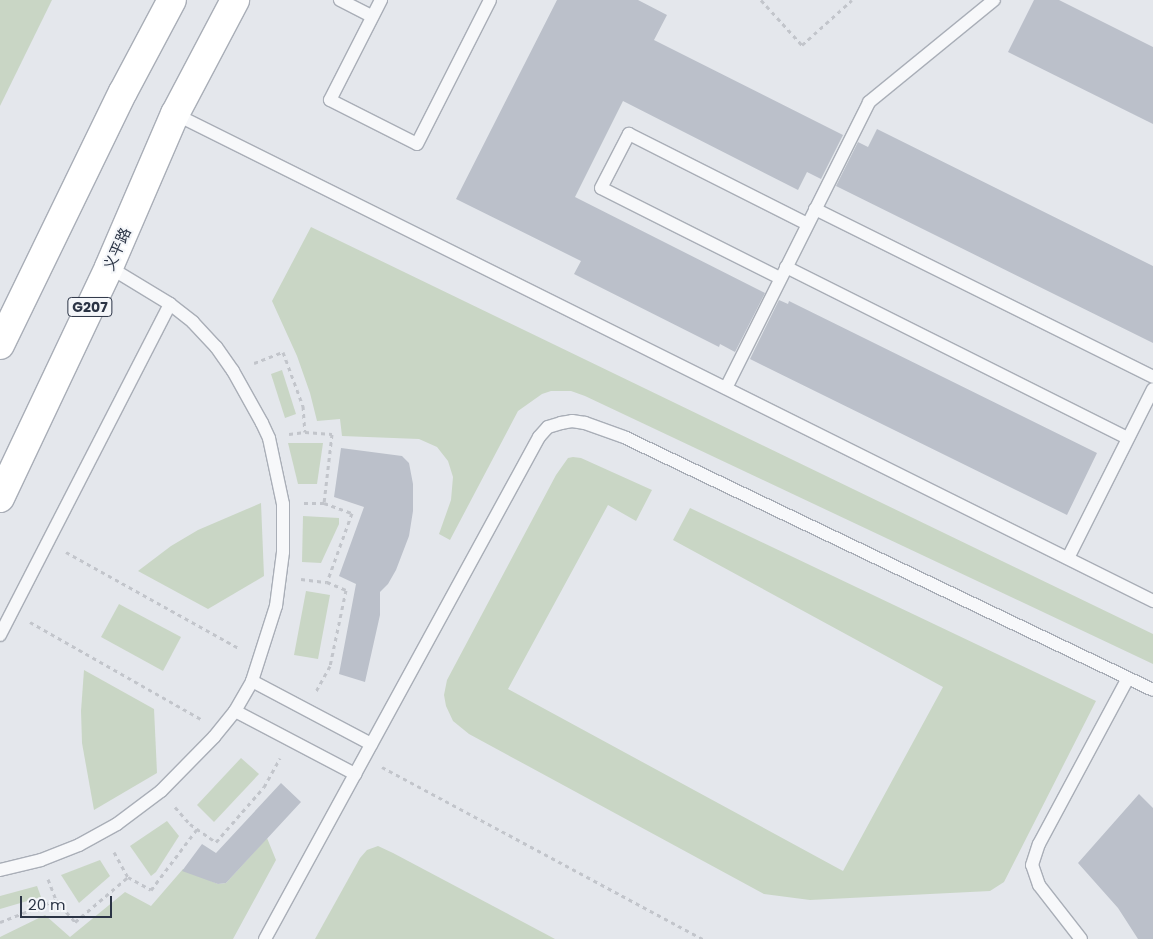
<!DOCTYPE html>
<html>
<head>
<meta charset="utf-8">
<style>
	body { margin:0 }
	#map { position:relative; width:1153px; height:939px; overflow:hidden; background:#e4e7ec; font-family:Poppins,"Noto Sans SC",sans-serif }
	div>[style] { position:absolute }
	.green>* { inset:0; background:#c9d6c5 }
	.building>* { inset:0; background:#bbc0ca }
	.path>* { height:3px; margin-top:-1.5px; transform-origin:0; background:repeating-linear-gradient(90deg,#c2c5cb 0 4px,transparent 0 8px) }
	.roads { filter:drop-shadow(1px 0 #a9aeb7) drop-shadow(-1px 0 #a9aeb7) drop-shadow(0 1px #a9aeb7) drop-shadow(0 -1px #a9aeb7) }
	.service>* { height:12px; margin:-6px; padding:0 6px; transform-origin:6px; border-radius:6px; background:#f7f8fa }
	.trunk>* { height:28px; margin:-14px; padding:0 14px; transform-origin:14px; border-radius:14px; background:#fff }
	span { translate:-50% -50%; white-space:nowrap; text-align:center; line-height:1.15; -webkit-text-stroke:4px #f4f6f9; paint-order:stroke }
	.shield-label span { padding:1px 4px; background:#f4f6f9; border:1px solid; border-radius:4px; -webkit-text-stroke-width:0 }
	.shield-label { font-size:14px; color:#2b3445; font-weight:700 }
	.street-label { font-size:15px; color:#2b3445 }
	.scale { position:absolute; left:20px; top:896px; width:92px; height:22px; box-sizing:border-box; border:2px solid #2b3445; border-top:0; padding-left:6px; font-size:15px; line-height:18px; white-space:nowrap; color:#2b3445; -webkit-text-stroke:4px #f4f6f9; paint-order:stroke }
</style>
</head>
<body>
<div id="map">
	<div class="green">
		<div style="clip-path:polygon(0 0,52px 0,0 106px)"></div>
		<div style="clip-path:polygon(311px 227px,1153px 634px,1153px 664px,585px 396px,571px 391px,551px 391px,542px 394px,518px 411px,450px 540px,439px 534px,451px 500px,453px 477px,448px 461px,437px 447px,419px 439px,342px 436px,340px 419px,317px 421px,310px 393px,297px 356px,272px 301px)"></div>
		<div style="clip-path:polygon(282px 370px,296px 414px,285px 418px,271px 374px)"></div>
		<div style="clip-path:polygon(288px 443px,323px 443px,317px 484px,298px 484px)"></div>
		<div style="clip-path:polygon(573px 457px,581px 458px,652px 490px,636px 521px,608px 505px,508px 689px,843px 871px,943px 687px,673px 540px,690px 508px,1096px 701px,1004px 882px,990px 891px,810px 900px,764px 894px,469px 734px,453px 721px,446px 706px,444px 695px,447px 680px,556px 475px,568px 458px)"></div>
		<div style="clip-path:polygon(261px 503px,264px 576px,208px 609px,138px 571px,171px 546px,198px 530px)"></div>
		<div style="clip-path:polygon(303px 516px,339px 518px,339px 524px,321px 563px,302px 562px)"></div>
		<div style="clip-path:polygon(306px 591px,330px 595px,318px 659px,294px 655px)"></div>
		<div style="clip-path:polygon(119px 604px,181px 637px,163px 671px,101px 637px)"></div>
		<div style="clip-path:polygon(84px 670px,154px 709px,157px 773px,94px 810px,82px 743px,81px 711px)"></div>
		<div style="clip-path:polygon(241px 758px,259px 774px,214px 822px,197px 805px)"></div>
		<div style="clip-path:polygon(167px 821px,179px 836px,156px 872px,151px 876px,130px 846px)"></div>
		<div style="clip-path:polygon(267px 838px,276px 860px,233px 939px,0 939px,0 937px,45px 915px,70px 937px,125px 892px,151px 906px,183px 869px,218px 884px,226px 883px)"></div>
		<div style="clip-path:polygon(378px 846px,393px 853px,555px 939px,315px 939px,360px 858px,367px 850px)"></div>
		<div style="clip-path:polygon(100px 860px,110px 876px,79px 903px,61px 875px)"></div>
		<div style="clip-path:polygon(37px 886px,41px 897px,0 909px,0 896px)"></div>
	</div>
	<div class="building">
		<div style="clip-path:polygon(557px 0,638px 0,667px 15px,654px 40px,843px 135px,821px 179px,807px 172px,798px 190px,623px 101px,575px 197px,765px 293px,735px 352px,720px 344px,719px 347px,574px 274px,581px 261px,456px 199px)"></div>
		<div style="clip-path:polygon(1034px 0,1059px 0,1153px 47px,1153px 124px,1008px 52px)"></div>
		<div style="clip-path:polygon(877px 129px,1153px 266px,1153px 343px,836px 186px,858px 142px,868px 147px)"></div>
		<div style="clip-path:polygon(779px 300px,788px 304px,789px 301px,1097px 453px,1067px 515px,750px 359px)"></div>
		<div style="clip-path:polygon(341px 448px,402px 456px,409px 463px,413px 484px,413px 511px,409px 536px,396px 570px,388px 584px,380px 592px,380px 615px,365px 682px,339px 674px,356px 584px,339px 576px,364px 507px,334px 497px)"></div>
		<div style="clip-path:polygon(281px 783px,301px 802px,226px 883px,218px 884px,182px 871px,202px 844px,216px 853px)"></div>
		<div style="clip-path:polygon(1139px 794px,1153px 808px,1153px 939px,1138px 939px,1118px 908px,1078px 863px)"></div>
	</div>
	<div class="path">
		<div style="left:761px;top:0;width:61px;rotate:47.7deg"></div>
		<div style="left:802px;top:45px;width:67px;rotate:-42deg"></div>
		<div style="left:254px;top:363px;width:31px;rotate:-21deg"></div>
		<div style="left:283px;top:352px;width:58px;rotate:69.7deg"></div>
		<div style="left:303px;top:406px;width:26px;rotate:86deg"></div>
		<div style="left:289px;top:434px;width:16px;rotate:-7deg"></div>
		<div style="left:305px;top:432px;width:27px;rotate:4deg"></div>
		<div style="left:332px;top:434px;width:69px;rotate:96.6deg"></div>
		<div style="left:304px;top:503px;width:20px"></div>
		<div style="left:324px;top:503px;width:30px;rotate:20deg"></div>
		<div style="left:352px;top:513px;width:73px;rotate:109.9deg"></div>
		<div style="left:66px;top:552px;width:199px;rotate:29.1deg"></div>
		<div style="left:301px;top:579px;width:26px;rotate:7deg"></div>
		<div style="left:327px;top:582px;width:21px;rotate:23deg"></div>
		<div style="left:346px;top:590px;width:78px;rotate:101.9deg"></div>
		<div style="left:330px;top:666px;width:29px;rotate:119deg"></div>
		<div style="left:30px;top:622px;width:197px;rotate:29.6deg"></div>
		<div style="left:382px;top:767px;width:364px;rotate:28.2deg"></div>
		<div style="left:175px;top:807px;width:23px;rotate:49deg"></div>
		<div style="left:190px;top:824px;width:32px;rotate:35deg"></div>
		<div style="left:216px;top:842px;width:73px;rotate:-48.9deg"></div>
		<div style="left:264px;top:787px;width:33px;rotate:-61deg"></div>
		<div style="left:114px;top:852px;width:29px;rotate:61deg"></div>
		<div style="left:128px;top:877px;width:26px;rotate:29deg"></div>
		<div style="left:151px;top:890px;width:76px;rotate:-53deg"></div>
		<div style="left:48px;top:879px;width:22px;rotate:69deg"></div>
		<div style="left:56px;top:900px;width:29px;rotate:49deg"></div>
		<div style="left:75px;top:922px;width:70px;rotate:-40.3deg"></div>
		<div style="left:0;top:922px;width:60px;rotate:-21.4deg"></div>
	</div>
	<div class="roads">
		<div class="service">
			<div style="left:340px;top:0;width:36px;rotate:27deg"></div>
			<div style="left:381px;top:0;width:112px;rotate:117deg"></div>
			<div style="left:330px;top:100px;width:97px;rotate:26.8deg"></div>
			<div style="left:417px;top:144px;width:161px;rotate:-63.1deg"></div>
			<div style="left:175px;top:114px;width:1093px;rotate:26.47deg"></div>
			<div style="left:815px;top:209px;width:377px;rotate:26.4deg"></div>
			<div style="left:786px;top:267px;width:382px;rotate:26.6deg"></div>
			<div style="left:780px;top:278px;width:200px;rotate:-153.3deg"></div>
			<div style="left:601px;top:188px;width:61px;rotate:-62.6deg"></div>
			<div style="left:629px;top:134px;width:199px;rotate:26.8deg"></div>
			<div style="left:726px;top:388px;width:320px;rotate:-63.4deg"></div>
			<div style="left:869px;top:102px;width:161px;rotate:-39.2deg"></div>
			<div style="left:1068px;top:558px;width:189px;rotate:-63.3deg"></div>
			<div style="left:0;top:635px;width:372px;rotate:-62.8deg"></div>
			<div style="left:252px;top:681px;width:135px;rotate:27.9deg"></div>
			<div style="left:235px;top:711px;width:136px;rotate:27.7deg"></div>
			<div style="left:0;top:870px;width:42px;rotate:-13.7deg"></div>
			<div style="left:41px;top:860px;width:41px;rotate:-21.5deg"></div>
			<div style="left:79px;top:845px;width:43px;rotate:-28.9deg"></div>
			<div style="left:117px;top:824px;width:55px;rotate:-36.9deg"></div>
			<div style="left:161px;top:791px;width:76px;rotate:-45.5deg"></div>
			<div style="left:214px;top:737px;width:33px;rotate:-51deg"></div>
			<div style="left:235px;top:711px;width:34px;rotate:-60deg"></div>
			<div style="left:252px;top:681px;width:79px;rotate:-72.3deg"></div>
			<div style="left:276px;top:606px;width:54px;rotate:-82.6deg"></div>
			<div style="left:283px;top:552px;width:48px;rotate:-90deg"></div>
			<div style="left:283px;top:504px;width:67px;rotate:-102deg"></div>
			<div style="left:269px;top:438px;width:17px;rotate:-115deg"></div>
			<div style="left:262px;top:423px;width:60px;rotate:-119.1deg"></div>
			<div style="left:233px;top:371px;width:29px;rotate:-125deg"></div>
			<div style="left:216px;top:347px;width:34px;rotate:-133deg"></div>
			<div style="left:193px;top:322px;width:29px;rotate:-142deg"></div>
			<div style="left:170px;top:304px;width:71px;rotate:-148.8deg"></div>
			<div style="left:265px;top:939px;width:572px;rotate:-61.37deg"></div>
			<div style="left:539px;top:437px;width:13px;rotate:-48deg"></div>
			<div style="left:548px;top:427px;width:14px;rotate:-17deg"></div>
			<div style="left:561px;top:423px;width:11px;rotate:-10deg"></div>
			<div style="left:572px;top:421px;width:13px;rotate:9deg"></div>
			<div style="left:585px;top:423px;width:41px;rotate:19.7deg"></div>
			<div style="left:624px;top:437px;width:586px;rotate:25.56deg"></div>
			<div style="left:1081px;top:939px;width:68px;rotate:-127.9deg"></div>
			<div style="left:1039px;top:885px;width:21px;rotate:-109deg"></div>
			<div style="left:1032px;top:865px;width:22px;rotate:-72deg"></div>
			<div style="left:1039px;top:844px;width:188px;rotate:-61.8deg"></div>
		</div>
		<div class="trunk">
			<div style="left:0;top:345px;width:281px;rotate:-64.1deg"></div>
			<div style="left:123px;top:92px;width:104px;rotate:-62deg"></div>
			<div style="left:0;top:498px;width:255px;rotate:-64.7deg"></div>
			<div style="left:109px;top:267px;width:167px;rotate:-66.7deg"></div>
			<div style="left:175px;top:114px;width:129px;rotate:-62.2deg"></div>
		</div>
	</div>
	<div class="shield-label">
		<span style="left:90px;top:307px">G207</span>
	</div>
	<div class="street-label">
		<span style="left:117px;top:249px;rotate:-66deg">义平路</span>
	</div>
	<div class="scale">20 m</div>
</div>
</body>
</html>
